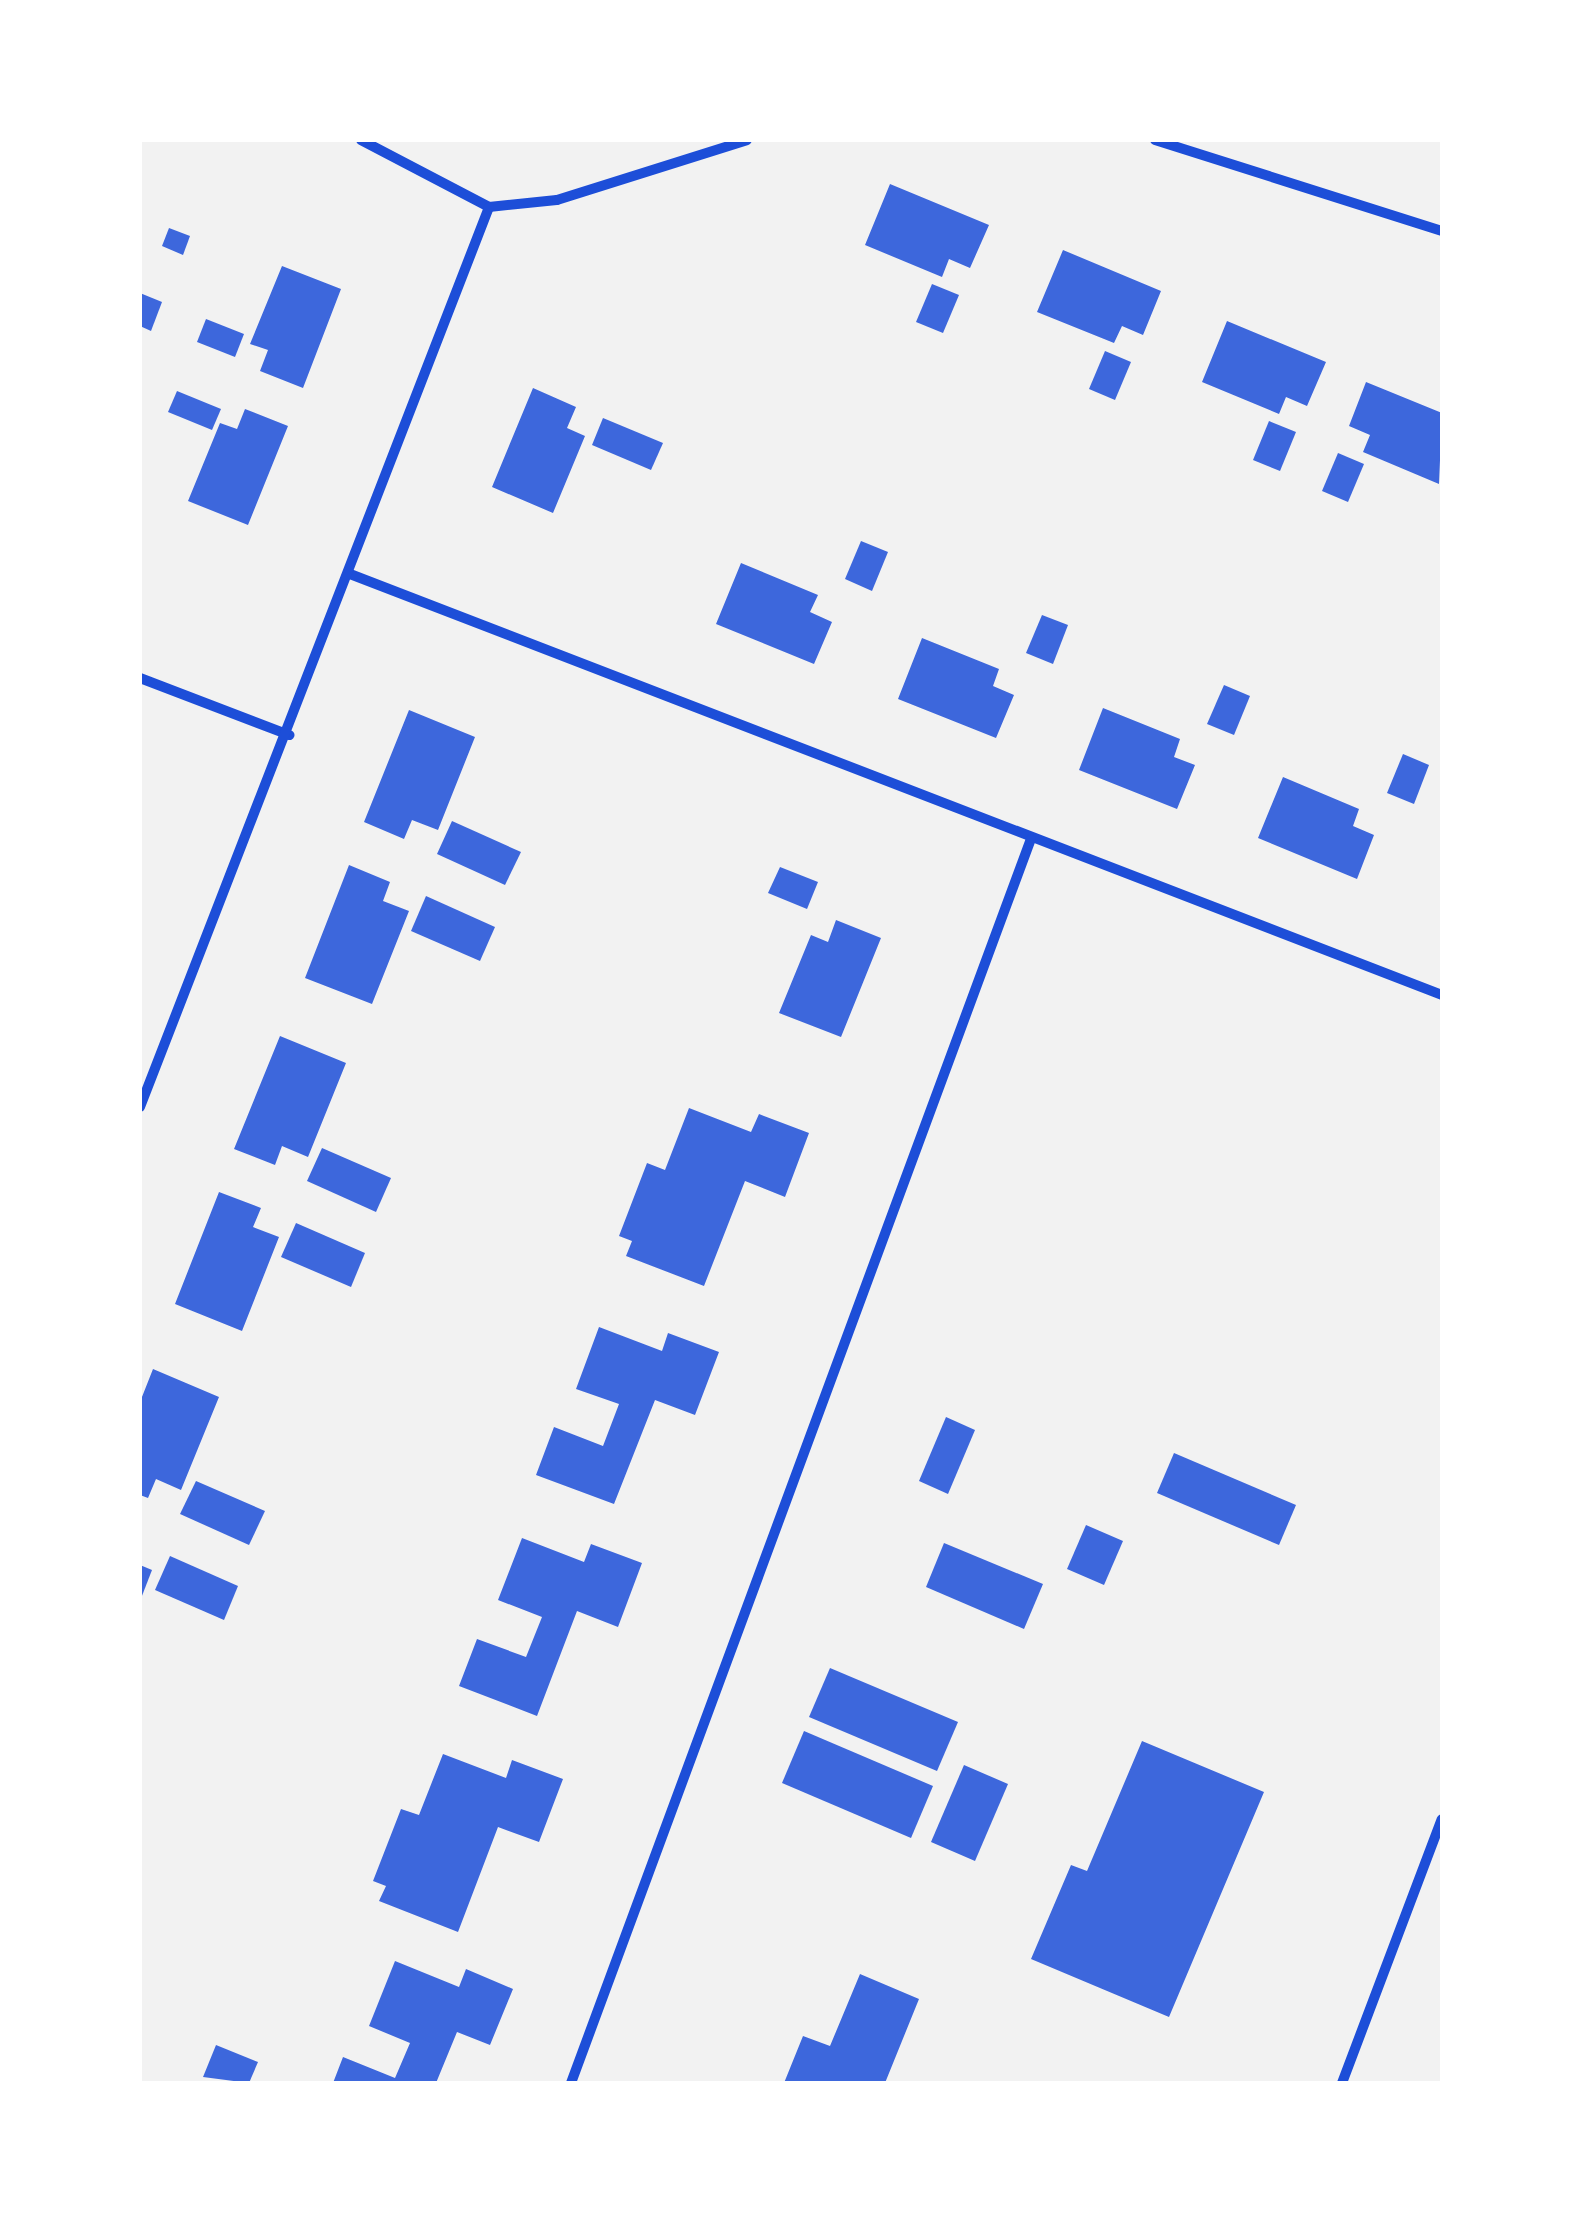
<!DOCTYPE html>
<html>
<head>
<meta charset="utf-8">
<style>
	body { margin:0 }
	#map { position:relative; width:1582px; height:2223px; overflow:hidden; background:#f2f2f2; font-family:"Titillium Web",sans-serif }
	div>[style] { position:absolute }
	.building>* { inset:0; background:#3d67dc }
	.minor>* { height:10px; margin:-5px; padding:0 5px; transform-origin:5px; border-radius:5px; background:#1d4ed8 }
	span { translate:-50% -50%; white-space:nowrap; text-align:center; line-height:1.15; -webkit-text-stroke:9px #fff; paint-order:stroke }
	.frame { position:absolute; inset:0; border:142px solid #fff; pointer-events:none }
</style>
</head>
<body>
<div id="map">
	<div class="building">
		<div style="clip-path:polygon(890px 184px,989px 225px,970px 268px,949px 259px,942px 277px,865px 245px)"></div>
		<div style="clip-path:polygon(169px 228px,190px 236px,183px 255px,162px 246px)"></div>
		<div style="clip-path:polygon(1063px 250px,1161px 291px,1143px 335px,1122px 326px,1114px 343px,1037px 312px)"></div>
		<div style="clip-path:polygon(282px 266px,341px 289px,303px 388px,260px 371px,268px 350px,250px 344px)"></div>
		<div style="clip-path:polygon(932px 284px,959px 295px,943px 333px,916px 322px)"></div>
		<div style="clip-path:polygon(140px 293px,162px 302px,151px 331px,140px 326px)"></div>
		<div style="clip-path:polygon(206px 319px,244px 334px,235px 357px,197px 342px)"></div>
		<div style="clip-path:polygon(1227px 321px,1326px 362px,1307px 406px,1286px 397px,1279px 414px,1202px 382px)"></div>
		<div style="clip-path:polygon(1105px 351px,1131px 362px,1115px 400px,1089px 389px)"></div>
		<div style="clip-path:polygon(1366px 382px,1442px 413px,1439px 484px,1363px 452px,1370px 435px,1349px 426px)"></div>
		<div style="clip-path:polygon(533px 388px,576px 407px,567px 428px,585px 436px,553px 513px,492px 487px)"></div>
		<div style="clip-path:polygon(177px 391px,221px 409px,212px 430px,168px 412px)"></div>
		<div style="clip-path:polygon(245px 409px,288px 426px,248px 525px,188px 501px,220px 423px,237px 429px)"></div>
		<div style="clip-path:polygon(603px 418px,663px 443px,651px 470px,592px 445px)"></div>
		<div style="clip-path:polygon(1269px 421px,1296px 432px,1280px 471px,1253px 460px)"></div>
		<div style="clip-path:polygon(1338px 453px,1364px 464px,1348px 502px,1322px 491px)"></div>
		<div style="clip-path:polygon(861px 541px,888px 552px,872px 591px,845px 579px)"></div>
		<div style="clip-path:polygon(741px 563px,818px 595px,810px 612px,832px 622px,814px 664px,716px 624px)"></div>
		<div style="clip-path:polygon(1042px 615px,1068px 625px,1053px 664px,1026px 653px)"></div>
		<div style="clip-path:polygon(922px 638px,999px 669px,993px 686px,1014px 695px,996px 738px,898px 699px)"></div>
		<div style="clip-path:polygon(1224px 685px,1250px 696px,1234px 735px,1207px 724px)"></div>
		<div style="clip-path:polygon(1103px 708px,1180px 739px,1174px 757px,1195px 765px,1177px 809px,1079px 770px)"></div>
		<div style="clip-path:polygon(409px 710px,475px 737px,438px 830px,412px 820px,404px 839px,364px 822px)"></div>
		<div style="clip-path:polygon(1403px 754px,1429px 765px,1414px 804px,1387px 793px)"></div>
		<div style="clip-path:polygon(1283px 777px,1359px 809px,1353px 826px,1374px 835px,1357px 879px,1258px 838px)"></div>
		<div style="clip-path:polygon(452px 821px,521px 852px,505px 885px,437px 854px)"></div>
		<div style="clip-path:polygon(349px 865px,390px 882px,383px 901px,409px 911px,372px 1004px,305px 978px)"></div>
		<div style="clip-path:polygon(780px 867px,818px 882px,807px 909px,768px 893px)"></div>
		<div style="clip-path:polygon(426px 896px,495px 927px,480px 961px,411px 931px)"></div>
		<div style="clip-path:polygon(836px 920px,881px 938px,841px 1037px,779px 1013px,811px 935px,828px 942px)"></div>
		<div style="clip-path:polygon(280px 1036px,346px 1063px,308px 1157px,282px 1146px,275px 1165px,234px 1149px)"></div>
		<div style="clip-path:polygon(689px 1108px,751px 1132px,759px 1114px,809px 1133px,785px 1197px,745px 1181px,704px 1286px,626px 1256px,632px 1241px,619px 1236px,647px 1163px,665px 1170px)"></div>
		<div style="clip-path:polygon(322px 1148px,391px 1178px,376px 1212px,307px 1181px)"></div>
		<div style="clip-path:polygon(219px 1192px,261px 1208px,253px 1227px,279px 1237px,242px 1331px,175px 1304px)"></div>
		<div style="clip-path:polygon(296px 1223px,365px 1253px,351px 1287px,281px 1257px)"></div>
		<div style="clip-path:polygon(599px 1327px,662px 1351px,668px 1333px,719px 1352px,695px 1415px,655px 1400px,614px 1504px,536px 1475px,554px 1427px,603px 1446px,619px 1404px,576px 1389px)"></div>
		<div style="clip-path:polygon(153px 1369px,219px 1397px,181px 1490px,156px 1479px,148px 1498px,140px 1495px,140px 1402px)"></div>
		<div style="clip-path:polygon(946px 1417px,975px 1430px,948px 1494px,919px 1481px)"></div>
		<div style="clip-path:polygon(1174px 1453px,1296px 1505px,1279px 1545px,1157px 1493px)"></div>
		<div style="clip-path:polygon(196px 1481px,265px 1511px,249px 1545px,180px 1514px)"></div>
		<div style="clip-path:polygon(1086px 1525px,1123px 1541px,1104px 1585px,1067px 1569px)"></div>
		<div style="clip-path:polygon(522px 1538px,584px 1562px,591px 1544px,642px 1563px,618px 1627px,577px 1611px,537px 1716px,459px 1686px,477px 1639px,526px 1657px,542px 1617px,498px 1600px)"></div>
		<div style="clip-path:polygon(944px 1543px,1043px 1584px,1024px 1629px,926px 1587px)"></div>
		<div style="clip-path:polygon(170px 1556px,238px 1586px,224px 1620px,155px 1590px)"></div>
		<div style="clip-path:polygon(140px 1565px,152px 1570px,140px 1601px)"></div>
		<div style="clip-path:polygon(830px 1668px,958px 1722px,937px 1771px,809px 1717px)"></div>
		<div style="clip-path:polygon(804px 1731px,933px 1786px,911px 1838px,782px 1783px)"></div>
		<div style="clip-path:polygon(1142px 1741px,1264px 1792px,1169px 2017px,1031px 1959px,1071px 1865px,1087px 1871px)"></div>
		<div style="clip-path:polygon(443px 1754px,506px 1778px,512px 1760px,563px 1779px,539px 1842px,498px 1827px,458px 1932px,379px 1901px,386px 1886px,373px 1881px,401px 1809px,419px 1815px)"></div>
		<div style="clip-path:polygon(964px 1765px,1008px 1784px,975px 1861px,931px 1842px)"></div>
		<div style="clip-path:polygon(395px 1961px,459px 1987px,466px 1969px,513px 1989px,490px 2045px,457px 2032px,436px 2083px,333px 2083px,343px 2057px,395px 2078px,410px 2043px,369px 2026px)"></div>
		<div style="clip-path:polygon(860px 1974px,919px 1999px,885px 2083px,784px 2083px,803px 2036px,830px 2046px)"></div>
		<div style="clip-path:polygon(216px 2045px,258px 2062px,249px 2083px,203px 2077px)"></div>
	</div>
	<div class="minor">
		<div style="left:361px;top:140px;width:144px;rotate:27.6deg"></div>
		<div style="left:489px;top:207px;width:68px;rotate:-5.9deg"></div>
		<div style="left:557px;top:200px;width:199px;rotate:-17.5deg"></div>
		<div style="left:1155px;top:140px;width:301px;rotate:17.6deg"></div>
		<div style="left:350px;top:574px;width:1170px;rotate:21.08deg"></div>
		<div style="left:140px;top:678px;width:160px;rotate:20.9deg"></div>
		<div style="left:140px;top:1107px;width:965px;rotate:-68.8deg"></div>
		<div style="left:571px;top:2083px;width:1326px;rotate:-69.71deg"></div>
		<div style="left:1342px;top:2083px;width:282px;rotate:-69.3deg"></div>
	</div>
	<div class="frame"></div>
</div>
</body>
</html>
